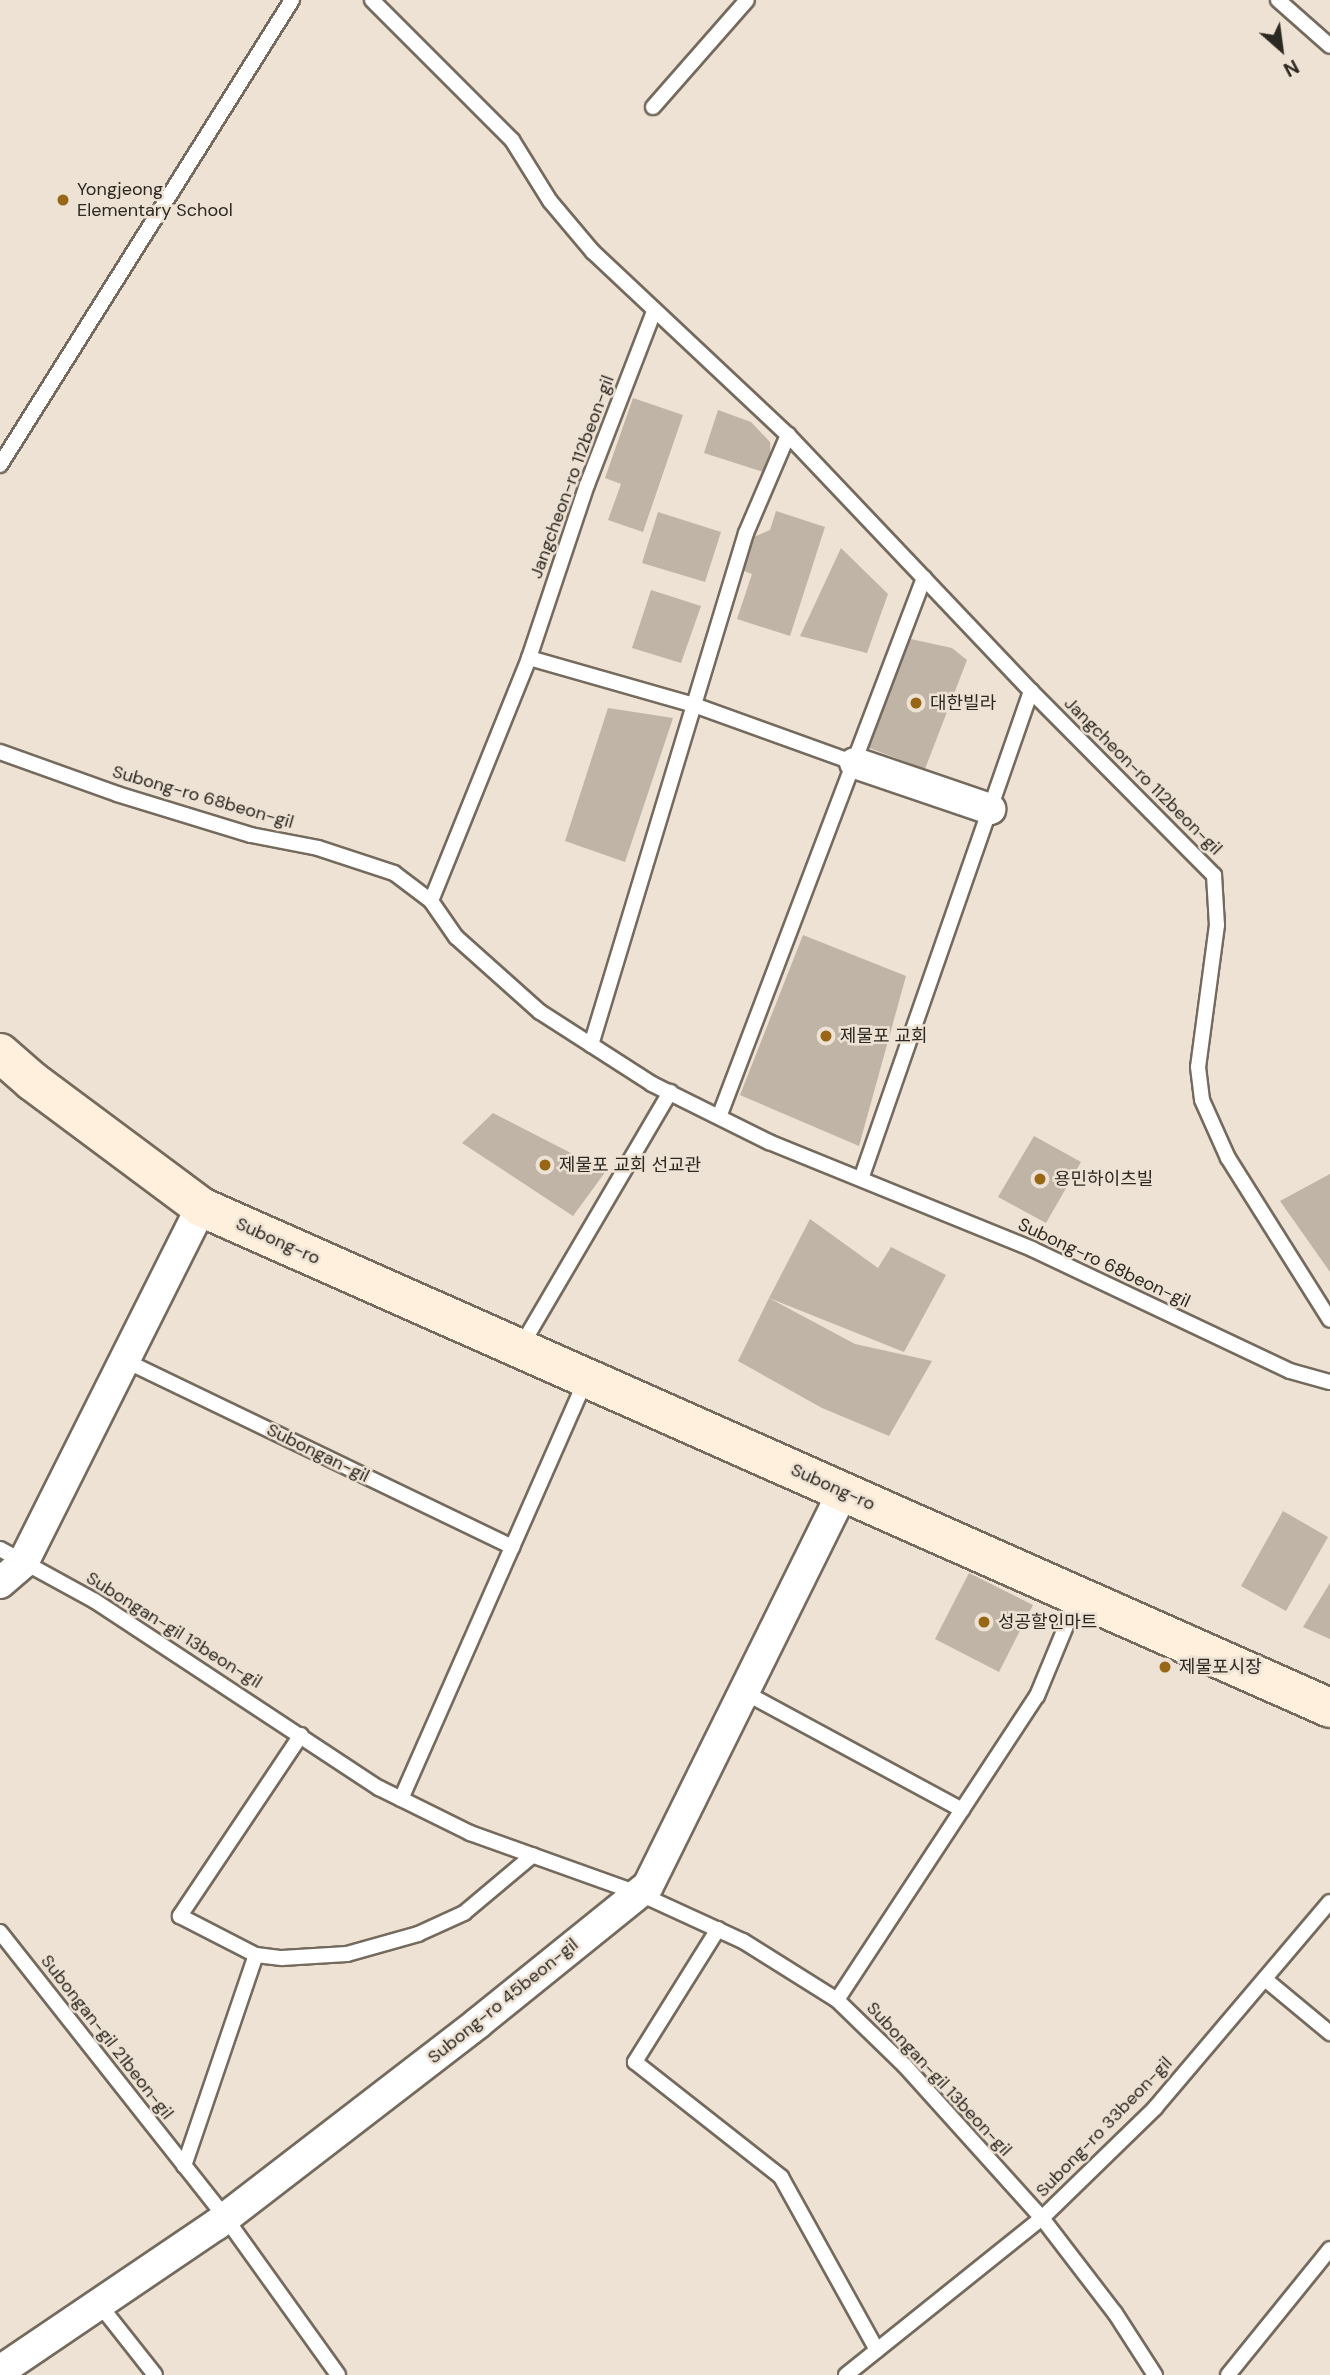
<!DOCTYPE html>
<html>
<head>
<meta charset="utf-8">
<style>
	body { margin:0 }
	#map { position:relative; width:1330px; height:2375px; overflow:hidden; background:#ede2d3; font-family:"DM Sans","Noto Sans KR",sans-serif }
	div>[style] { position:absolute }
	.building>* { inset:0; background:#bfb4a6 }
	.roads { filter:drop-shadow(2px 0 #746a5d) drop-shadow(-2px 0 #746a5d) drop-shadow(0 2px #746a5d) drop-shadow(0 -2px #746a5d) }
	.lane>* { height:14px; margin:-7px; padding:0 7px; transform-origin:7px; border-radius:7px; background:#fff }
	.street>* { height:30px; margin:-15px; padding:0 15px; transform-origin:15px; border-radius:15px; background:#fff }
	.secondary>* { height:38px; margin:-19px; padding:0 19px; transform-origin:19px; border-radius:19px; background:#fef0dd }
	.dots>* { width:19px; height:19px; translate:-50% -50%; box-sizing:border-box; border:4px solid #ede2d3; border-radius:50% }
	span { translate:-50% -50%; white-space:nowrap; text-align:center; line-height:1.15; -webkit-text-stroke:5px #ede2d3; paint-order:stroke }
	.poi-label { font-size:18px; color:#2c2822 }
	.left { translate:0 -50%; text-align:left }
	.street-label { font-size:18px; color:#2c2822 }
	.north { position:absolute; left:1246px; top:14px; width:70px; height:70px; -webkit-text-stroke:5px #ede2d3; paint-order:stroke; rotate:152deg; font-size:19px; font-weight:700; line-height:28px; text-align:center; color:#2c2822 }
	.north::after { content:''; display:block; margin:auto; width:24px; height:32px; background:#2c2822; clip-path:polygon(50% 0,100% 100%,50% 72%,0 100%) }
</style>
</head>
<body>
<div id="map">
	<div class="building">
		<div style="clip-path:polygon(633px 398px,683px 415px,643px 532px,608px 520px,621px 484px,605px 478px)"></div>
		<div style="clip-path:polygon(718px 410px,751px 422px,770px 442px,771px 461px,766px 473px,704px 453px)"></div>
		<div style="clip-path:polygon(776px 511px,825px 527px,790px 636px,737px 619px,752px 574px,739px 569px,749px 539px,770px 530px)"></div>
		<div style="clip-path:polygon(658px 512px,721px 532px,705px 582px,642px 563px)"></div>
		<div style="clip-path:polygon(841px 548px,888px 594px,867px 653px,800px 636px)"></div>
		<div style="clip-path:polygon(651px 590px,701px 606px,681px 663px,632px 648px)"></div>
		<div style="clip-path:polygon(906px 638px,952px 648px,967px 660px,925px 769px,864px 746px)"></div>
		<div style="clip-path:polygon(608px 708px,673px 718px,625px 862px,565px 841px)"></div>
		<div style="clip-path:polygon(803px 935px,906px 976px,859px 1146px,740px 1095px)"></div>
		<div style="clip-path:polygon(493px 1113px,606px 1171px,573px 1216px,462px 1143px)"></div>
		<div style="clip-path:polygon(1034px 1136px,1081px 1162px,1046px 1223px,998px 1197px)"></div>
		<div style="clip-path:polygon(1330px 1174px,1330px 1272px,1280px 1201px)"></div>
		<div style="clip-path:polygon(810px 1219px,878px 1268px,891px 1247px,946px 1275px,904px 1352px,769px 1298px)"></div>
		<div style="clip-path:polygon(769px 1298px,855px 1344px,932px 1361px,889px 1436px,822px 1408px,738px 1361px)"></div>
		<div style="clip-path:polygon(1283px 1511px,1328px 1537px,1286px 1611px,1241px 1586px)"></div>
		<div style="clip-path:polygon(969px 1573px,1033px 1605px,999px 1672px,935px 1639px)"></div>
		<div style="clip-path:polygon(1330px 1583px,1330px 1639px,1303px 1627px)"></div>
	</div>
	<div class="roads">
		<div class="lane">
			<div style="left:372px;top:0;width:198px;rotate:45deg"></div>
			<div style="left:512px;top:140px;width:72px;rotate:58.1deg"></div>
			<div style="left:550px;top:201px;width:67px;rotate:49.9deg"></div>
			<div style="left:593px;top:252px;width:267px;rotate:43.2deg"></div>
			<div style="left:788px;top:435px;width:353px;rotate:46.5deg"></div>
			<div style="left:1031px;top:691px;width:260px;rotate:45.2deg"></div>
			<div style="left:1214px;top:875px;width:50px;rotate:86.6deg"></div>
			<div style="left:1217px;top:925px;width:143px;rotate:97.6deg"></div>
			<div style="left:1198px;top:1067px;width:33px;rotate:83deg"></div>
			<div style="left:1202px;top:1100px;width:64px;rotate:65.9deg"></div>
			<div style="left:1228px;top:1158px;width:191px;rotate:57.8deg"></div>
			<div style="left:1278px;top:0;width:69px;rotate:41.5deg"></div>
			<div style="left:653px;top:107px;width:142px;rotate:-48.7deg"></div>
			<div style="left:0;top:465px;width:549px;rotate:-57.87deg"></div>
			<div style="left:529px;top:658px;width:172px;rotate:15.9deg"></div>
			<div style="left:694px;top:705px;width:171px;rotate:19.8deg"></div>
			<div style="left:0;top:752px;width:124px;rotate:19.7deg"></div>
			<div style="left:117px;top:794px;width:140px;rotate:17deg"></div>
			<div style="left:251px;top:835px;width:68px;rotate:11deg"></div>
			<div style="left:318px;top:848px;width:80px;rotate:18.2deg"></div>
			<div style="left:394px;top:873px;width:46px;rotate:37.1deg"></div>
			<div style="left:431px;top:901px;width:44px;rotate:55.2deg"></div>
			<div style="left:456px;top:937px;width:113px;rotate:41.8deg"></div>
			<div style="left:540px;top:1012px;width:133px;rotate:32.7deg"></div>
			<div style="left:652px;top:1084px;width:131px;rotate:26.4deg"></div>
			<div style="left:769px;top:1142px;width:284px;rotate:22.1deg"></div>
			<div style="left:1032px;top:1249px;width:285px;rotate:25.3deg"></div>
			<div style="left:1290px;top:1371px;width:41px;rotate:15.4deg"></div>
			<div style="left:431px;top:901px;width:262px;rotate:-68deg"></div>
			<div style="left:529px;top:658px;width:182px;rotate:-71.5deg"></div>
			<div style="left:587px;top:485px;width:186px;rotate:-68.9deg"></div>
			<div style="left:591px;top:1045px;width:535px;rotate:-73.16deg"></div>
			<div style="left:746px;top:533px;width:107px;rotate:-66.8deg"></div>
			<div style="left:719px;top:1117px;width:577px;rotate:-69.18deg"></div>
			<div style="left:861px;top:1179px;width:517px;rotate:-70.79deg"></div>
			<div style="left:520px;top:1348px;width:297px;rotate:-59.6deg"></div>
			<div style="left:124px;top:1360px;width:431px;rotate:25.7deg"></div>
			<div style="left:0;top:1549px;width:108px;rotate:28.7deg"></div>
			<div style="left:95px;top:1601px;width:340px;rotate:33.4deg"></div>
			<div style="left:379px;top:1788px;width:102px;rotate:26.3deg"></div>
			<div style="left:470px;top:1833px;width:178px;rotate:19.7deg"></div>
			<div style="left:638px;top:1893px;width:115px;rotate:24.6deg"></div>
			<div style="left:743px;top:1941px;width:111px;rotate:32.1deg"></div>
			<div style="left:837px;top:2000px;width:95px;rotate:44.1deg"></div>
			<div style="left:905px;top:2066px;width:205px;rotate:48deg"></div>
			<div style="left:1042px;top:2218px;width:120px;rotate:52.5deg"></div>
			<div style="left:1115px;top:2313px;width:74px;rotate:57.2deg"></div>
			<div style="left:744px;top:1692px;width:248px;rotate:28.4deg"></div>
			<div style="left:301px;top:1735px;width:218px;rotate:123.8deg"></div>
			<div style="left:180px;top:1916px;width:85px;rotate:27.2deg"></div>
			<div style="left:256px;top:1955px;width:26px;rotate:7deg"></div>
			<div style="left:282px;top:1958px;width:65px;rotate:-3.5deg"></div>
			<div style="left:347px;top:1954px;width:74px;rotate:-15.7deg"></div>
			<div style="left:418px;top:1934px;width:51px;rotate:-24.5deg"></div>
			<div style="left:464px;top:1913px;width:90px;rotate:-40deg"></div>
			<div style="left:401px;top:1799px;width:458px;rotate:-66.2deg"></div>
			<div style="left:718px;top:1929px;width:157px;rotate:122deg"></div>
			<div style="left:635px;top:2062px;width:186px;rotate:38.2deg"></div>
			<div style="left:781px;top:2177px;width:198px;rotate:61deg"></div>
			<div style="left:0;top:1932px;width:363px;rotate:51.7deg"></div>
			<div style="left:225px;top:2217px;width:194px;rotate:54.4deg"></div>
			<div style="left:1265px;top:1979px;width:85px;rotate:39.7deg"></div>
			<div style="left:837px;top:2000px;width:364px;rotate:-56.7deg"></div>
			<div style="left:1037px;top:1696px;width:107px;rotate:-67.5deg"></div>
			<div style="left:184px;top:2166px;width:223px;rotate:-71.2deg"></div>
			<div style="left:99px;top:2304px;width:90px;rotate:51.7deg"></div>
			<div style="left:846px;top:2375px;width:251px;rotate:-38.7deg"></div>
			<div style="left:1042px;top:2218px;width:158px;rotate:-44.2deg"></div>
			<div style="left:1155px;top:2108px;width:270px;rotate:-49.7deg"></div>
			<div style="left:1228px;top:2375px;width:162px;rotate:-51deg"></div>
		</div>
		<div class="street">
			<div style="left:855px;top:763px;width:143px;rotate:18.8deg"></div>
			<div style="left:0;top:1583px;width:30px;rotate:-41deg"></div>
			<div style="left:23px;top:1563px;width:398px;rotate:-63.4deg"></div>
			<div style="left:0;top:2371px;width:261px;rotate:-34.1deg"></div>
			<div style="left:216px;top:2225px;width:331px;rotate:-37.6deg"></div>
			<div style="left:478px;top:2023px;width:218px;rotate:-38.9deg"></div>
			<div style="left:648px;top:1886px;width:440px;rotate:-63.7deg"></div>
		</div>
		<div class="secondary">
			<div style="left:0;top:1053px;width:43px;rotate:41.2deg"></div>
			<div style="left:32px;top:1081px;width:211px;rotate:36.7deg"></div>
			<div style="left:201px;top:1207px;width:1235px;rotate:23.93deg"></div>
		</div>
	</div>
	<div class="dots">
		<div style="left:63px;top:200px;background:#976717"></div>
		<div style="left:916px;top:703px;background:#976717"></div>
		<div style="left:826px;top:1036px;background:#976717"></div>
		<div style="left:545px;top:1165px;background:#976717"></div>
		<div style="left:1040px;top:1179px;background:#976717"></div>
		<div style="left:984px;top:1622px;background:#976717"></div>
		<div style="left:1165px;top:1667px;background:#976717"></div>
	</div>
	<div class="poi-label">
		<span class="left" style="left:77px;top:200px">Yongjeong<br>Elementary School</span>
		<span class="left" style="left:930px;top:703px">대한빌라</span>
		<span class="left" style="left:840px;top:1036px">제물포 교회</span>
		<span class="left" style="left:559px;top:1165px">제물포 교회 선교관</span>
		<span class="left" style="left:1054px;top:1179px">용민하이츠빌</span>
		<span class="left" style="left:998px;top:1622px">성공할인마트</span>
		<span class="left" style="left:1179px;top:1667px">제물포시장</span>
	</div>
	<div class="street-label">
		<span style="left:572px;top:477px;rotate:-70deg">Jangcheon-ro 112beon-gil</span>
		<span style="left:1143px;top:776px;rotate:45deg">Jangcheon-ro 112beon-gil</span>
		<span style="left:203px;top:797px;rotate:16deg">Subong-ro 68beon-gil</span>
		<span style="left:278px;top:1241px;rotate:24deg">Subong-ro</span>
		<span style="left:1104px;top:1263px;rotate:25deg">Subong-ro 68beon-gil</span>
		<span style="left:318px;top:1453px;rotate:26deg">Subongan-gil</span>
		<span style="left:833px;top:1487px;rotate:24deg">Subong-ro</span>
		<span style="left:174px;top:1630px;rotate:32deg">Subongan-gil 13beon-gil</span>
		<span style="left:503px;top:2001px;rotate:-39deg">Subong-ro 45beon-gil</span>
		<span style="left:107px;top:2037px;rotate:52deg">Subongan-gil 21beon-gil</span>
		<span style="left:939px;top:2079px;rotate:47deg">Subongan-gil 13beon-gil</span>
		<span style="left:1104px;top:2127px;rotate:-46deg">Subong-ro 33beon-gil</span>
	</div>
	<div class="north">N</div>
</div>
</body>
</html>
